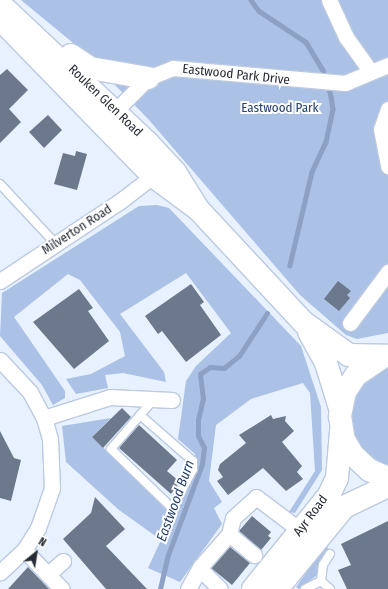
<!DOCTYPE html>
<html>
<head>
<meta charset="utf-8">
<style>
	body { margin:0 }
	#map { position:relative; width:388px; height:589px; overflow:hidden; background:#e8f1ff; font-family:"Fira Sans Condensed",sans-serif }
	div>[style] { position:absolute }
	.green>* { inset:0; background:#abc1e5 }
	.stream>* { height:4.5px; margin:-2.25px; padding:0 2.25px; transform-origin:2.25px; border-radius:2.25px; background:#8ca1c4 }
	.building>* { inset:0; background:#6c798d }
	.roads { filter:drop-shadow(1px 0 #bccae0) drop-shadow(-1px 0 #bccae0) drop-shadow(0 1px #bccae0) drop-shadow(0 -1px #bccae0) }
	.service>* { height:8px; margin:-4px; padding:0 4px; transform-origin:4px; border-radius:4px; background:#fff }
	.minor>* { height:15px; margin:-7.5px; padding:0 7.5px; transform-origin:7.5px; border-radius:7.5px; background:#fff }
	.primary>* { height:22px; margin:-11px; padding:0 11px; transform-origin:11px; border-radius:11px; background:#fff }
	span { translate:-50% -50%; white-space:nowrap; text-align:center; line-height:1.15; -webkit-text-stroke:4px #fefefe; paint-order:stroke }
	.street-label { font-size:13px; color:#272c35 }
	.park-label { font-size:13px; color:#24406f }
	.water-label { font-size:14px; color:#233f6d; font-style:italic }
	.north { position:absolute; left:16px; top:533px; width:40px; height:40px; -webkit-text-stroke:3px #fefefe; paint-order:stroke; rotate:30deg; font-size:11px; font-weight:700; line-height:16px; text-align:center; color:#272c35 }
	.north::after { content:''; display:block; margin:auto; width:14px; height:18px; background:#272c35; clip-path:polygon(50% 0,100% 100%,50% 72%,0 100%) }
</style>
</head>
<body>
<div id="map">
	<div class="green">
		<div style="clip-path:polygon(21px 0,388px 0,388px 333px,357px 339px,346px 335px,300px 295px,149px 120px,78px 47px)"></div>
		<div style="clip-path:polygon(157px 205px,169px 208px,301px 346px,321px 407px,322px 470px,295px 513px,289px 512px,315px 471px,310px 393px,303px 383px,251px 399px,216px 425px,209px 481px,222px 502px,214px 508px,222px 524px,180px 582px,148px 568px,161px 540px,119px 510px,66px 462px,62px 426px,111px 418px,92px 437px,172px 513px,196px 470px,195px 454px,178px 439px,186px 381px,196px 366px,231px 333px,186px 273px,120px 314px,164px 372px,166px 382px,123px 373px,105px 375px,108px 388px,76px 394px,66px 379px,91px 374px,125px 356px,120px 332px,80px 280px,68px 274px,14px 317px,65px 391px,65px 398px,53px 405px,42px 385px,0 336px,2px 293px,139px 206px)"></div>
		<div style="clip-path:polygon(388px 366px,388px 469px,377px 465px,351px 437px,351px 403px,367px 376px)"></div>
		<div style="clip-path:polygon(326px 545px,329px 550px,316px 576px,299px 589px,296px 587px)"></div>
	</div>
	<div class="stream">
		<div style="left:251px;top:0;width:14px;rotate:54deg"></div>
		<div style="left:259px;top:11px;width:56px;rotate:33.4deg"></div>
		<div style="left:306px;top:42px;width:33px;rotate:59deg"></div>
		<div style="left:323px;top:70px;width:27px;rotate:73deg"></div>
		<div style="left:331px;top:96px;width:13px;rotate:81deg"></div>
		<div style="left:333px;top:109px;width:34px;rotate:102deg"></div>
		<div style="left:326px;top:142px;width:33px;rotate:115deg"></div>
		<div style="left:312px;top:172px;width:96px;rotate:103.3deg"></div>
		<div style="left:160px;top:589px;width:35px;rotate:-77deg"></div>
		<div style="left:168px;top:555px;width:97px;rotate:-69.5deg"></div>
		<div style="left:202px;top:464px;width:16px;rotate:-83deg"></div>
		<div style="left:204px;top:448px;width:13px;rotate:-117deg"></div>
		<div style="left:198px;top:436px;width:16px;rotate:-90deg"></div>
		<div style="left:198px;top:420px;width:22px;rotate:-77deg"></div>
		<div style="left:203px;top:399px;width:25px;rotate:-97deg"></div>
		<div style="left:200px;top:374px;width:12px;rotate:-35deg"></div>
		<div style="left:210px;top:367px;width:14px;rotate:4deg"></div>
		<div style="left:224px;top:368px;width:19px;rotate:-39deg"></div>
		<div style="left:239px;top:356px;width:51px;rotate:-56.9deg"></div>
	</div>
	<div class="building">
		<div style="clip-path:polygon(7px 69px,28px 90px,9px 109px,21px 122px,0 143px,0 75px)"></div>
		<div style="clip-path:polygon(48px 115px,62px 130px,44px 148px,29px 132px)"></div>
		<div style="clip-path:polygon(76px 151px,87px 154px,77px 190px,54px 184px,63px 153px,75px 156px)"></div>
		<div style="clip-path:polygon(338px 281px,351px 291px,347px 295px,350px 298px,339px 311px,324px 299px)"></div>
		<div style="clip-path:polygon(191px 284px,204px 302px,200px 305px,221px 335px,186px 362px,162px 331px,158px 334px,145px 316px)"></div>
		<div style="clip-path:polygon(79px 289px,93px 308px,88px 311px,109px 341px,74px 369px,33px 322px)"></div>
		<div style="clip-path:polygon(122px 408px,131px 417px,103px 448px,92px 437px)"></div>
		<div style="clip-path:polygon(271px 415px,273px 419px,286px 416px,285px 421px,294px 431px,282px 442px,302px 466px,297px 472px,303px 479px,286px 491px,263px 468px,228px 495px,217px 481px,223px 477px,218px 470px,220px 464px,246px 443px,239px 435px)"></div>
		<div style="clip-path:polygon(139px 425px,177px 460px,167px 471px,180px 482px,171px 494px,119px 448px)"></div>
		<div style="clip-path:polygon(0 431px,14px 458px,21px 460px,11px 501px,0 498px)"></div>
		<div style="clip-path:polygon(95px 497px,125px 529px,106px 546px,147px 589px,106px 589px,63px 539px,91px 513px)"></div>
		<div style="clip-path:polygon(252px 516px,271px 532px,268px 536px,271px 538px,261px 550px,239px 531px)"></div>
		<div style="clip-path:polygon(388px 521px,388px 589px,347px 589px,338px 570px,351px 565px,341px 544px)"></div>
		<div style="clip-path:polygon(230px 547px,250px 563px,232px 585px,211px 568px)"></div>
		<div style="clip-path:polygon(28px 567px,49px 589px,8px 589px)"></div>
	</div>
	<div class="roads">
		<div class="service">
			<div style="left:0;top:184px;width:82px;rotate:47deg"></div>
			<div style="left:140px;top:415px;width:70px;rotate:41deg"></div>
			<div style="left:193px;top:461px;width:8px;rotate:90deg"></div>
			<div style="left:193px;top:469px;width:44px;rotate:118.3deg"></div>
			<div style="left:172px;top:508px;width:85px;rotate:-136deg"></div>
			<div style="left:111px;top:449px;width:66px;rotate:-49.3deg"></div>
			<div style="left:321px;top:581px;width:16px;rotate:-83deg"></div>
			<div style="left:323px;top:565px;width:13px;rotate:-58deg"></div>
			<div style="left:305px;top:589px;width:18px;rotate:-27deg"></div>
			<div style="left:321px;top:581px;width:12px;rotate:42deg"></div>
		</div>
		<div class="minor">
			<div style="left:329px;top:0;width:41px;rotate:65.3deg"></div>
			<div style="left:346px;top:37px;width:43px;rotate:54.5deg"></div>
			<div style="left:388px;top:109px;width:21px;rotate:109deg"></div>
			<div style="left:381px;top:129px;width:38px;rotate:79deg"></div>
			<div style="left:108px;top:118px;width:57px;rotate:-45deg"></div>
			<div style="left:148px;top:78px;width:27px;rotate:-22deg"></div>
			<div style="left:173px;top:68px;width:173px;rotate:5deg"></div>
			<div style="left:345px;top:83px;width:47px;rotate:-22.7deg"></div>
			<div style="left:0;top:281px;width:143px;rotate:-33.6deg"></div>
			<div style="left:119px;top:202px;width:43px;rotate:-37.4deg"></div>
			<div style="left:350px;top:323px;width:64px;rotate:-53.3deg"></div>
			<div style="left:0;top:360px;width:44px;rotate:46.8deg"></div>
			<div style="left:30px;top:392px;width:30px;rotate:62deg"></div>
			<div style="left:44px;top:418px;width:22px;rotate:74deg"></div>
			<div style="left:50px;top:439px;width:49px;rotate:87.7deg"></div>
			<div style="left:52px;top:488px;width:42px;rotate:109.3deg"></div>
			<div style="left:38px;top:528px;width:26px;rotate:122deg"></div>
			<div style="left:24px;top:550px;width:33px;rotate:137deg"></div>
			<div style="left:44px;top:418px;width:69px;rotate:-17.7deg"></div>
			<div style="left:110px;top:397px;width:62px;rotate:2.8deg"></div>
			<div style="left:229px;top:534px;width:33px;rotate:40deg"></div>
			<div style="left:24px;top:550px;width:54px;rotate:45.7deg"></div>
			<div style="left:200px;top:569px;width:28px;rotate:45deg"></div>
			<div style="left:48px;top:574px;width:20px;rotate:-41deg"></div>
			<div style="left:188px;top:589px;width:26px;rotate:-61deg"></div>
			<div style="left:201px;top:566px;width:43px;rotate:-48.8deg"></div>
			<div style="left:229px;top:534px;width:16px;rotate:-76deg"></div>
			<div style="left:233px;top:518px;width:31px;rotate:-42deg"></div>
			<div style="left:256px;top:497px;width:56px;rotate:37.1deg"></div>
		</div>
		<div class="primary">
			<div style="left:0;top:4px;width:202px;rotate:43.2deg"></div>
			<div style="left:147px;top:142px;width:41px;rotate:47deg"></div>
			<div style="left:175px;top:172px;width:44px;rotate:58.1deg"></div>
			<div style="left:198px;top:209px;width:154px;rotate:47.1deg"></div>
			<div style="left:303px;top:322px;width:57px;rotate:35.7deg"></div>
			<div style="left:349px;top:355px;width:39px;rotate:1deg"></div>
			<div style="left:7px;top:26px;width:209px;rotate:45.8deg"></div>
			<div style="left:153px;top:176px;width:52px;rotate:36.4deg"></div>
			<div style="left:71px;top:55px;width:23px;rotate:34deg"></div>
			<div style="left:90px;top:68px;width:59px;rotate:9.8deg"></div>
			<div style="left:309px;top:332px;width:35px;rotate:61deg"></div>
			<div style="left:326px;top:363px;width:47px;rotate:72.7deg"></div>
			<div style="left:383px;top:357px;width:32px;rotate:146deg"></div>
			<div style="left:356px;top:375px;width:20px;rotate:123deg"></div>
			<div style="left:345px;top:392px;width:25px;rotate:102deg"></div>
			<div style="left:340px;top:416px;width:24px;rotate:81deg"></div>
			<div style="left:344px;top:440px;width:17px;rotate:59deg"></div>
			<div style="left:353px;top:455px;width:22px;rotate:43deg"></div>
			<div style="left:369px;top:470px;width:21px;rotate:23deg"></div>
			<div style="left:253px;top:589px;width:121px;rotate:-51deg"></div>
			<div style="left:329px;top:495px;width:19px;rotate:-65deg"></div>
			<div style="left:337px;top:478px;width:47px;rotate:-85.1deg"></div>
			<div style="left:277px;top:589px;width:106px;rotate:-50.7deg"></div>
			<div style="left:344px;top:507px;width:49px;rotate:-25.5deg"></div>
		</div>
	</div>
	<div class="street-label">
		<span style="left:236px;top:75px;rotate:6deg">Eastwood Park Drive</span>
		<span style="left:105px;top:101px;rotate:44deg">Rouken Glen Road</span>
		<span style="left:77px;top:230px;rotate:-33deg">Milverton Road</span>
		<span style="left:311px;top:516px;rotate:-53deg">Ayr Road</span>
	</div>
	<div class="park-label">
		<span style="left:280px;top:108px">Eastwood Park</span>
	</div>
	<div class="water-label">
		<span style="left:176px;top:501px;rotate:-70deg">Eastwood Burn</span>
	</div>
	<div class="north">N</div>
</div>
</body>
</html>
